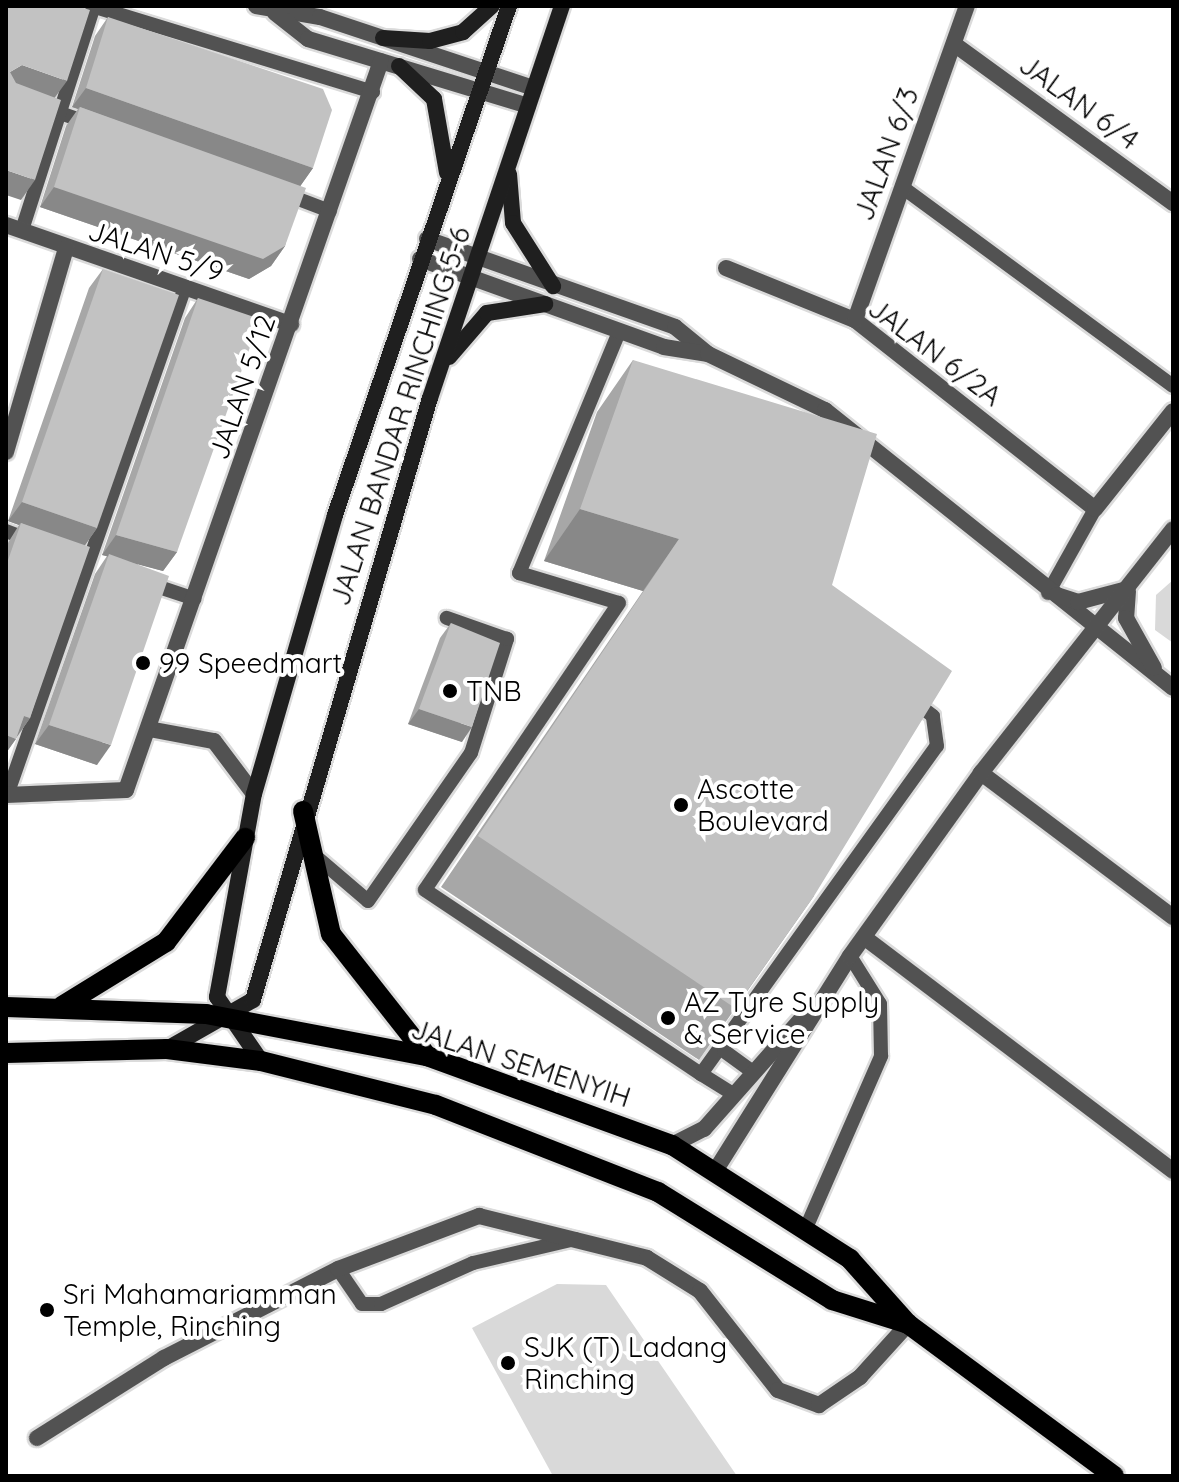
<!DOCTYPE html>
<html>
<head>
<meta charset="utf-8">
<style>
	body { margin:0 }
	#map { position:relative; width:1179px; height:1482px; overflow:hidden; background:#fff; font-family:Quicksand,sans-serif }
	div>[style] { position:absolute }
	.green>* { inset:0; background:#d9d9d9 }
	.roads { filter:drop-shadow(2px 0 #dbdbdb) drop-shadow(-2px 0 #dbdbdb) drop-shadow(0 2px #dbdbdb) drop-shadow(0 -2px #dbdbdb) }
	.lane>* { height:14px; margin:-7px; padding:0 7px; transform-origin:7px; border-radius:7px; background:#525252 }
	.street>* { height:16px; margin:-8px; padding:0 8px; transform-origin:8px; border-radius:8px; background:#525252 }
	.secondary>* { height:16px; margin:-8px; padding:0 8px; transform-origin:8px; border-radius:8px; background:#1f1f1f }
	.primary>* { height:20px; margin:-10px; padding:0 10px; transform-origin:10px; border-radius:10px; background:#000 }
	.wall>* { inset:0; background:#a7a7a7 }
	.shaded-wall>* { inset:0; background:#888 }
	.building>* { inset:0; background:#c2c2c2 }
	.dots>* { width:22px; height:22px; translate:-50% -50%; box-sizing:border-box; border:4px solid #fff; border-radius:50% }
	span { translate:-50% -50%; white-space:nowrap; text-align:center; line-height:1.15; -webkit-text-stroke:8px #fff; paint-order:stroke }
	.street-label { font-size:28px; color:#000 }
	.poi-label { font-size:28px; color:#000 }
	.left { translate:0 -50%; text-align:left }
	.frame { position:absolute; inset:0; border:8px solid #000; pointer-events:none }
</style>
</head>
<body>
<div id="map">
	<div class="green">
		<div style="clip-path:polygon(1173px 580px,1173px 643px,1155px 630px,1156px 595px)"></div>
		<div style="clip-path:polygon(557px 1284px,606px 1285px,737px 1476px,553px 1476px,472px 1328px)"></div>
	</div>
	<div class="roads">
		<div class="lane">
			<div style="left:92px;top:6px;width:294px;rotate:17deg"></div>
			<div style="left:6px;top:94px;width:88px;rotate:19.3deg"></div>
			<div style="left:902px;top:187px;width:336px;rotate:36.3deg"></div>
			<div style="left:285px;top:194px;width:48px;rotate:20.7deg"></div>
			<div style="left:22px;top:230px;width:235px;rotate:-72.2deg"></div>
			<div style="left:619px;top:332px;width:261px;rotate:112.5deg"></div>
			<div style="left:519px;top:573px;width:104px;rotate:16.7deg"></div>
			<div style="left:619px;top:603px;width:346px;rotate:124.1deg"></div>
			<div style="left:425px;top:890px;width:332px;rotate:33.7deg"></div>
			<div style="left:701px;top:1074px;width:404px;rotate:-54.3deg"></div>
			<div style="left:937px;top:746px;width:30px;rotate:-98deg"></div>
			<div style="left:933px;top:716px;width:25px;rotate:-143deg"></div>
			<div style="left:6px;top:531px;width:25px;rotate:21deg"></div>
			<div style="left:150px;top:584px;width:47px;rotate:18.4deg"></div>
			<div style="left:1048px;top:593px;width:96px;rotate:-60.8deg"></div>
			<div style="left:7px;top:795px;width:538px;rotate:-70.69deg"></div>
			<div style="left:313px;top:854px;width:72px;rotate:40.5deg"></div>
			<div style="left:368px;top:901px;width:180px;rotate:-55.2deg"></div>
			<div style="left:471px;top:753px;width:120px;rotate:-72.5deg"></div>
			<div style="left:507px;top:639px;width:64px;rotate:-160.7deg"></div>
			<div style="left:724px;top:1051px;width:37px;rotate:36deg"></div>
			<div style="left:701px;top:1074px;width:39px;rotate:32deg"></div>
			<div style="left:806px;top:1228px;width:188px;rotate:-66.4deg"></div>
			<div style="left:881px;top:1056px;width:52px;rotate:-91.1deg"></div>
			<div style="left:880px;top:1004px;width:57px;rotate:-122deg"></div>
			<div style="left:338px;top:1269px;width:42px;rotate:55.6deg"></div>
			<div style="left:362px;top:1304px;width:19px"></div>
			<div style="left:381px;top:1304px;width:101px;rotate:-24deg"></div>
			<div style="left:473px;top:1263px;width:105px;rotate:-13.2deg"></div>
		</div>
		<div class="street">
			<div style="left:256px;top:6px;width:65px;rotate:9.8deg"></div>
			<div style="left:320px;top:17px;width:225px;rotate:18.4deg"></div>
			<div style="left:275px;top:13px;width:42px;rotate:38.2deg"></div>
			<div style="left:308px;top:39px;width:230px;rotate:16.9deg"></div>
			<div style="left:954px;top:44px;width:271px;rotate:36deg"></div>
			<div style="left:6px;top:225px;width:302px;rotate:19.2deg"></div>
			<div style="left:427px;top:239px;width:263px;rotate:19.5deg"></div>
			<div style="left:675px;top:327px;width:41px;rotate:39.1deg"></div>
			<div style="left:420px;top:259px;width:259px;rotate:19.8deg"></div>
			<div style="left:664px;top:347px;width:45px;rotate:9deg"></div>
			<div style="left:708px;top:354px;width:130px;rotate:25.6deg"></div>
			<div style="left:825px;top:410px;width:445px;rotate:38.6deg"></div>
			<div style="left:726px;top:268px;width:139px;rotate:22deg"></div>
			<div style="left:855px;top:320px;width:305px;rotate:38.2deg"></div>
			<div style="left:1095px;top:509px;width:125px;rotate:-51.5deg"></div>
			<div style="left:855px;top:320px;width:333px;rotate:-70.4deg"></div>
			<div style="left:6px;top:452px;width:213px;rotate:-73.6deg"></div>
			<div style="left:1128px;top:591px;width:27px;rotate:94deg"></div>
			<div style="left:1126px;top:618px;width:57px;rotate:60.8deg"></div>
			<div style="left:1057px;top:595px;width:22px;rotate:18deg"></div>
			<div style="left:1078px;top:602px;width:51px;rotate:-14.9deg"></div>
			<div style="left:149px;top:729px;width:66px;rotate:10.5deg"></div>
			<div style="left:214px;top:741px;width:66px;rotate:53deg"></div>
			<div style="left:981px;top:773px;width:240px;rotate:36.9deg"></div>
			<div style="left:6px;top:795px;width:120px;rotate:-2.4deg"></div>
			<div style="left:126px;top:790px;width:772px;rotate:-70.72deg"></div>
			<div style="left:865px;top:938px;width:386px;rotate:37.1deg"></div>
			<div style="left:672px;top:1145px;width:36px;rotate:-27deg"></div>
			<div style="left:704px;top:1129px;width:151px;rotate:-48.5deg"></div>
			<div style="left:717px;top:1168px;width:250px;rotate:-57.9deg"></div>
			<div style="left:850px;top:956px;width:225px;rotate:-54.4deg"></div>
			<div style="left:981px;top:773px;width:310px;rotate:-51.8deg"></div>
			<div style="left:37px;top:1438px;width:150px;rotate:-32.2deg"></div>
			<div style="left:164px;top:1358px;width:195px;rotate:-27.1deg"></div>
			<div style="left:338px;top:1269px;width:151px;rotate:-20.6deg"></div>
			<div style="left:479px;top:1216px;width:173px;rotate:14deg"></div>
			<div style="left:647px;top:1258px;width:62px;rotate:31.9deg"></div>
			<div style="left:700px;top:1291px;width:126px;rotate:51.8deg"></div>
			<div style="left:778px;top:1390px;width:44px;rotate:20.1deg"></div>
			<div style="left:819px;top:1405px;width:50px;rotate:-34.3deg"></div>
			<div style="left:860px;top:1377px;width:72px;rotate:-47.8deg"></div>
		</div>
		<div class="secondary">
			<div style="left:383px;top:38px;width:47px;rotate:3.7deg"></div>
			<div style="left:430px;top:41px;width:34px;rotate:-15deg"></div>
			<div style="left:463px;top:32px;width:39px;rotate:-42deg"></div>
			<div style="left:399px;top:66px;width:48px;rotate:43.3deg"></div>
			<div style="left:434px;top:99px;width:75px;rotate:80deg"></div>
			<div style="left:509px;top:174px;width:49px;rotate:85.3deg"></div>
			<div style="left:513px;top:223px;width:75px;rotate:57.6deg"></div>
			<div style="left:449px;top:357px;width:58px;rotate:-49.2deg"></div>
			<div style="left:487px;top:313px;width:59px;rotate:-8.8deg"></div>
			<div style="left:167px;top:1049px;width:99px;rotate:-29.7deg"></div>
			<div style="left:253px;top:1000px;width:627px;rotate:-73.62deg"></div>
			<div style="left:430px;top:398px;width:414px;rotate:-71.4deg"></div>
			<div style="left:261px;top:1061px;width:78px;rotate:-124.5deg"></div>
			<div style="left:217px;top:997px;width:206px;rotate:-79.7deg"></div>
			<div style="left:254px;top:794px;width:291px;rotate:-73.8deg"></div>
			<div style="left:335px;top:515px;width:538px;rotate:-71.13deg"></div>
		</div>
		<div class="primary">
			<div style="left:303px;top:811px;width:126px;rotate:77.2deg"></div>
			<div style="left:331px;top:934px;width:155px;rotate:51.8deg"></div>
			<div style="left:62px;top:1006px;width:122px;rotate:-31.6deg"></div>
			<div style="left:166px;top:942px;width:131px;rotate:-52.8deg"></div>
			<div style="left:6px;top:1007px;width:200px;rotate:2deg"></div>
			<div style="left:206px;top:1014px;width:225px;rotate:10.8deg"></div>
			<div style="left:427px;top:1056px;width:261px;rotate:20deg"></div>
			<div style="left:672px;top:1145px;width:211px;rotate:32.6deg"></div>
			<div style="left:850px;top:1259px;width:87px;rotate:48.3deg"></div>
			<div style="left:908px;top:1324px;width:256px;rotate:36.4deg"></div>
			<div style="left:6px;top:1053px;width:161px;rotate:-1.4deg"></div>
			<div style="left:167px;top:1049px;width:95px;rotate:7.3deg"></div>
			<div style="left:261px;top:1061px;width:180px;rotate:14.1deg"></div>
			<div style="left:436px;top:1105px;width:238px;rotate:21.4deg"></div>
			<div style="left:658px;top:1192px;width:205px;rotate:31.8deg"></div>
			<div style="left:832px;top:1300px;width:80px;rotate:17.5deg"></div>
		</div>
	</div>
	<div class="wall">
		<div style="clip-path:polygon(108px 17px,313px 168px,300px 186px,285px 246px,271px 266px,249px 279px,40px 207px,66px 126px,78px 109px,72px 107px,95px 36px)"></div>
		<div style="clip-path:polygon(103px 269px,97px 528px,85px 545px,30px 718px,6px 753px,6px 546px,19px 525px,8px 521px,89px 288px)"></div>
		<div style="clip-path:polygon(198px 298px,177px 552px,163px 571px,138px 564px,97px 765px,35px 744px,95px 574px,107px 556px,102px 555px,185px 318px)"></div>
		<div style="clip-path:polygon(633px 360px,832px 585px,814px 896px,699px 1060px,441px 887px,643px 591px,544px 561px,597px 412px)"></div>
		<div style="clip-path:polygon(451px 623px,462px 742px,408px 724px,440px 638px)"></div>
	</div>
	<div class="shaded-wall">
		<div style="clip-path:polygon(22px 65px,67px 81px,53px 100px,9px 84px,10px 72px)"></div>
		<div style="clip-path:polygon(86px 88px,313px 168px,299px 188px,80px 107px,78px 109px,72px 107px)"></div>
		<div style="clip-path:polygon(6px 170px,35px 180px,21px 200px,6px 195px)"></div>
		<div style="clip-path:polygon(54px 187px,285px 246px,271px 266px,249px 279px,40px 207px)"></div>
		<div style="clip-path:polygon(22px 502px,97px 528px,83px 548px,21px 523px,19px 525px,8px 521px)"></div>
		<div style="clip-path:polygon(580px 509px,679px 539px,643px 591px,544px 561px)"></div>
		<div style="clip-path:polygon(116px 535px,177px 552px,163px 571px,102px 555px)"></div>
		<div style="clip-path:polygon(419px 709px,472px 727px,462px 742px,408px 724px)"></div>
		<div style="clip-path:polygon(24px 716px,30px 718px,16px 738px)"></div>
		<div style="clip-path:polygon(49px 725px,111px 745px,97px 765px,35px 744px)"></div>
		<div style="clip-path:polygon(6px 735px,16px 739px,6px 753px)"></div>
	</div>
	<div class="building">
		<div style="clip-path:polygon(6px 6px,77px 6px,90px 10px,67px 81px,22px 65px,10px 72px,16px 83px,61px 100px,35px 180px,6px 170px)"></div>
		<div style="clip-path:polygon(108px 17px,323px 89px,332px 110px,313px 168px,86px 88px)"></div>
		<div style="clip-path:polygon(80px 107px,306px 188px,285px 246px,263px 259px,54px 187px)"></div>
		<div style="clip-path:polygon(103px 269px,179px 295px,97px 528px,22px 502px)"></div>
		<div style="clip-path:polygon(198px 298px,260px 319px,177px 552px,116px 535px)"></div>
		<div style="clip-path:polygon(633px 360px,877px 434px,832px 585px,952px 671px,814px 896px,735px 1008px,478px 836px,679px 539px,580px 509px)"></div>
		<div style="clip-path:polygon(21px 523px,90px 547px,30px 718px,24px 716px,16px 739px,6px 735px,6px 566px)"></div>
		<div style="clip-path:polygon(109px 554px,169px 576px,111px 745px,49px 725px)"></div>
		<div style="clip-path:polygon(451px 623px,500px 643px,472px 727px,419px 709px)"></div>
	</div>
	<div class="dots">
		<div style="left:143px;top:663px;background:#000"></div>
		<div style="left:450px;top:691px;background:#000"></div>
		<div style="left:681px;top:805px;background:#000"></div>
		<div style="left:668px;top:1018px;background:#000"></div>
		<div style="left:47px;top:1310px;background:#000"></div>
		<div style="left:508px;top:1363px;background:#000"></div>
	</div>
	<div class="street-label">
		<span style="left:1079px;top:102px;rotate:36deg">JALAN 6/4</span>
		<span style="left:886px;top:154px;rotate:-70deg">JALAN 6/3</span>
		<span style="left:156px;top:251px;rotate:18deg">JALAN 5/9</span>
		<span style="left:935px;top:352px;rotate:37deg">JALAN 6/2A</span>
		<span style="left:242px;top:387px;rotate:-71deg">JALAN 5/12</span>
		<span style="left:400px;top:416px;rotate:-72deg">JALAN BANDAR RINCHING 5-6</span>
		<span style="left:521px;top:1063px;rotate:18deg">JALAN SEMENYIH</span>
	</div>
	<div class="poi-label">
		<span class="left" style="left:159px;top:663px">99 Speedmart</span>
		<span class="left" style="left:466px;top:691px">TNB</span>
		<span class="left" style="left:697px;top:805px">Ascotte<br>Boulevard</span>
		<span class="left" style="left:684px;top:1018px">AZ Tyre Supply<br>&amp; Service</span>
		<span class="left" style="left:63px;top:1310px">Sri Mahamariamman<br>Temple, Rinching</span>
		<span class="left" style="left:524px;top:1363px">SJK (T) Ladang<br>Rinching</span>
	</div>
	<div class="frame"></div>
</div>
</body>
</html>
